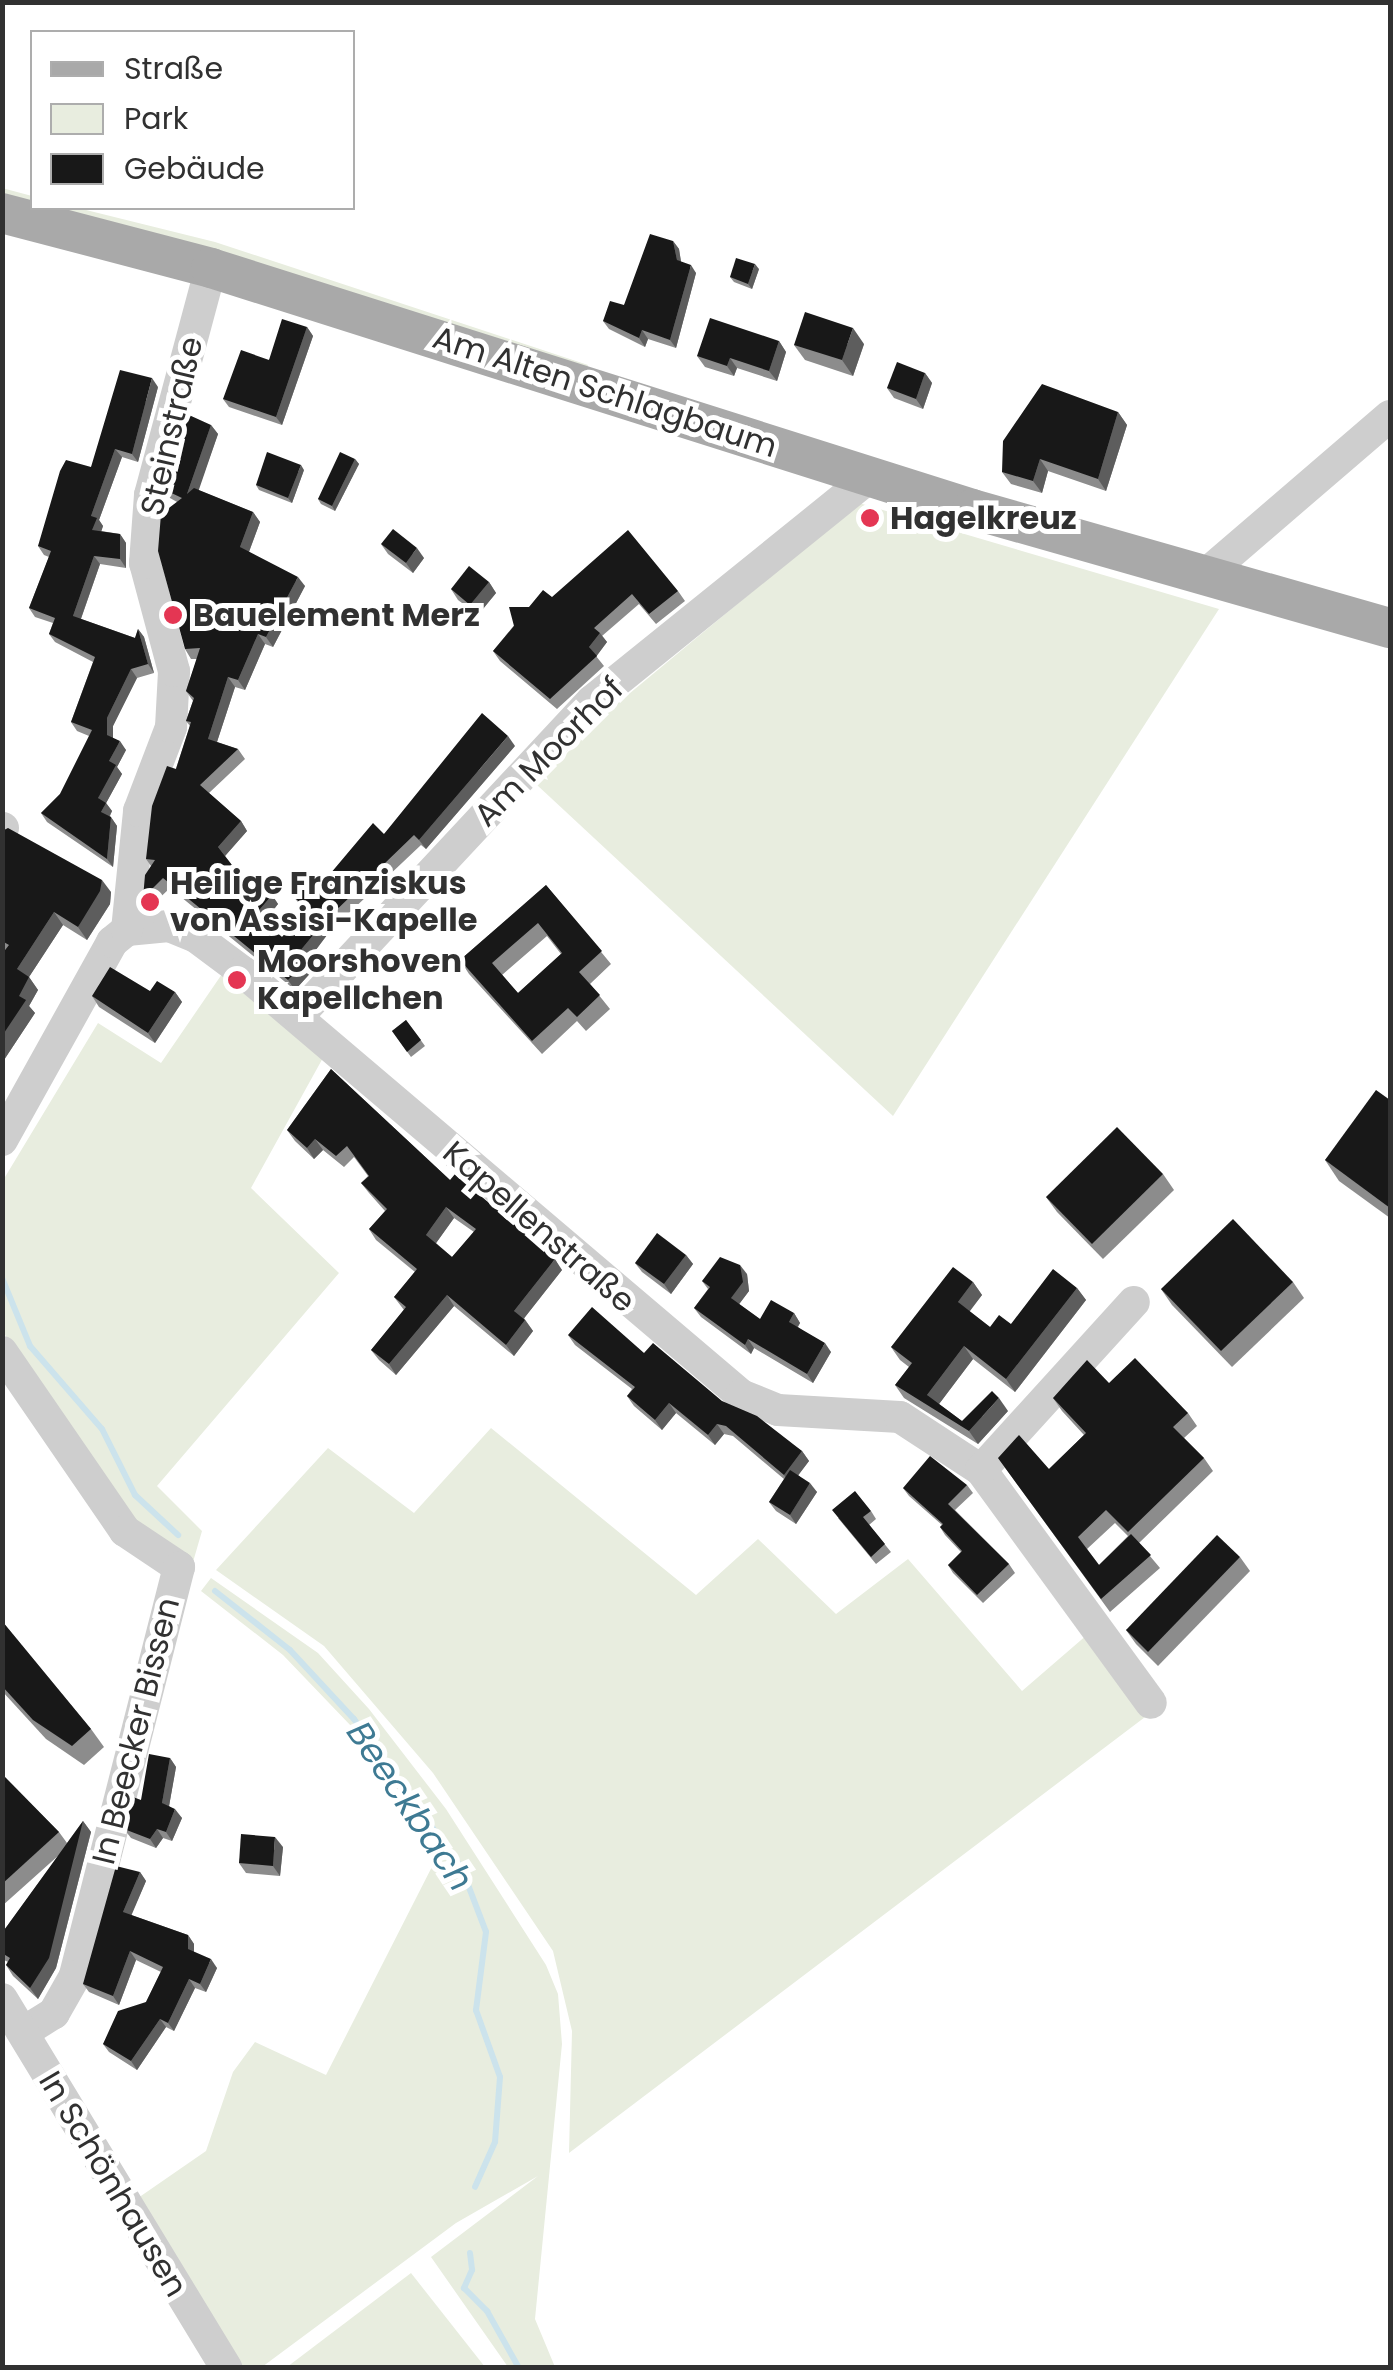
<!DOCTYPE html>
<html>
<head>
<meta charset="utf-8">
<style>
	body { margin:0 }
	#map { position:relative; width:1393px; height:2370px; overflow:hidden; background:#fff; font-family:Poppins,sans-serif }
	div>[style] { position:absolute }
	.green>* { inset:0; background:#e8eddf }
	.stream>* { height:6px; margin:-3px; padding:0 3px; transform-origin:3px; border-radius:3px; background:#cce3ec }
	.minor>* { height:32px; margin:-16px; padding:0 16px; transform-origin:16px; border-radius:16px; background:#cecece }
	.major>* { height:40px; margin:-20px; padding:0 20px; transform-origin:20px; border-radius:20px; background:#a9a9a9 }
	.wall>* { inset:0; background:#8c8c8c }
	.shaded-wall>* { inset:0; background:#5d5d5d }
	.building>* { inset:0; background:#181818 }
	.dots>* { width:28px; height:28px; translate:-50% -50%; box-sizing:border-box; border:5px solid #fff; border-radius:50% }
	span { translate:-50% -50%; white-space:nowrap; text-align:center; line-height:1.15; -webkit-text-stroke:10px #fff; paint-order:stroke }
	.street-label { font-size:32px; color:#313131 }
	.poi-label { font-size:32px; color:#313131; font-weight:700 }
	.left { translate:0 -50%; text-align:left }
	.water-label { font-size:35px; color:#3e7a93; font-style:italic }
	.frame { position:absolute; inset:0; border:5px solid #313131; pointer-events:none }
	.legend { position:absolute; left:30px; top:30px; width:325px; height:180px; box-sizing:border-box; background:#fff; border:2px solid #adadad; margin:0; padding:12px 18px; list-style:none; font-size:30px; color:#313131 }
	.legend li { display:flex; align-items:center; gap:20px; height:50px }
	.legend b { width:50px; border:2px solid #adadad }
</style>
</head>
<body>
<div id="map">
	<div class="green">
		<div style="clip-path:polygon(2px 188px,32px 196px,32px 208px,78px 208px,215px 242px,588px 365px,585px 375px,3px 200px)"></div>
		<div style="clip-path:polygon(859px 503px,1219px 609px,893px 1116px,537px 785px,600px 718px)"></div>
		<div style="clip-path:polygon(222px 974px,324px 1056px,251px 1188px,339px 1273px,157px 1486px,202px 1531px,193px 1562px,131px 1519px,3px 1332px,2px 1182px,98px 1023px,161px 1063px)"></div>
		<div style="clip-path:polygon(491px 1428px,696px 1595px,758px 1539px,836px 1614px,908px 1559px,1022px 1691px,1088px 1634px,1153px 1711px,569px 2153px,572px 2031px,553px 1951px,433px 1773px,324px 1646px,216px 1570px,328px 1448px,414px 1513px)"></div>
		<div style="clip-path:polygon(211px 1578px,318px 1653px,369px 1709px,446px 1809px,546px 1965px,558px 1994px,562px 2044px,535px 2319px,555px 2367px,508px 2367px,431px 2257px,538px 2176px,456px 2223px,262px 2367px,236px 2367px,138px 2198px,206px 2151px,233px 2072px,255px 2042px,326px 2075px,441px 1849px,352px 1727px,283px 1655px,201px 1591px)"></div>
		<div style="clip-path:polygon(411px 2273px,485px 2367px,287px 2367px)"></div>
	</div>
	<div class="stream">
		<div style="left:2px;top:1278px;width:74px;rotate:67.6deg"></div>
		<div style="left:30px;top:1346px;width:110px;rotate:49.1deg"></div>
		<div style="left:102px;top:1429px;width:74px;rotate:63.4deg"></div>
		<div style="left:135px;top:1495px;width:59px;rotate:42.9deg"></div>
		<div style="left:215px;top:1591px;width:95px;rotate:38.2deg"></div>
		<div style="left:290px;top:1650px;width:94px;rotate:47.2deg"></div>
		<div style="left:354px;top:1719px;width:185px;rotate:54.2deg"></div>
		<div style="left:462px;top:1869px;width:67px;rotate:69.1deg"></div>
		<div style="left:486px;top:1932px;width:79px;rotate:97.3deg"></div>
		<div style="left:476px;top:2010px;width:71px;rotate:70.3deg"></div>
		<div style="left:500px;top:2077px;width:65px;rotate:94.4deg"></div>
		<div style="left:495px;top:2142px;width:49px;rotate:114deg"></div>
		<div style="left:470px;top:2253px;width:17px;rotate:83deg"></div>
		<div style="left:472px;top:2270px;width:20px;rotate:114deg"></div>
		<div style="left:464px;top:2288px;width:33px;rotate:45deg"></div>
		<div style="left:487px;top:2311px;width:65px;rotate:60.7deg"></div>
	</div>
	<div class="minor">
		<div style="left:1205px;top:575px;width:244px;rotate:-40.7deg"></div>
		<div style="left:2px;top:828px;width:1px"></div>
		<div style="left:127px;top:930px;width:42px;rotate:-5.4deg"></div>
		<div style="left:169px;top:926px;width:29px;rotate:22deg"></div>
		<div style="left:196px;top:937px;width:59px;rotate:36.7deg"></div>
		<div style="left:243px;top:972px;width:653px;rotate:40.34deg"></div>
		<div style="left:741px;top:1395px;width:40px;rotate:22deg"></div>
		<div style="left:778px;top:1410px;width:122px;rotate:3.3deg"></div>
		<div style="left:900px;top:1417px;width:97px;rotate:33.2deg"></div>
		<div style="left:981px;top:1470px;width:288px;rotate:53.9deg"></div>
		<div style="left:299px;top:1015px;width:429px;rotate:-47deg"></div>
		<div style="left:592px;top:701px;width:357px;rotate:-38.9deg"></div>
		<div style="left:2px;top:1140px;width:227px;rotate:-60.9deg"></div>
		<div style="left:112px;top:942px;width:19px;rotate:-39deg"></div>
		<div style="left:127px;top:930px;width:120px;rotate:-84.2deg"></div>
		<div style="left:139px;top:811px;width:90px;rotate:-69.1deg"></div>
		<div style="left:171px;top:727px;width:56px;rotate:-86.9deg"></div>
		<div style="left:174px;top:671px;width:112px;rotate:-105deg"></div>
		<div style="left:145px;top:563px;width:68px;rotate:-85.8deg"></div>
		<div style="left:150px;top:495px;width:235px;rotate:-75deg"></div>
		<div style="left:2px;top:1352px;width:217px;rotate:55.5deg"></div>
		<div style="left:125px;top:1531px;width:65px;rotate:33.7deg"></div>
		<div style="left:179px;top:1567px;width:422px;rotate:104.3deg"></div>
		<div style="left:75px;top:1976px;width:43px;rotate:119.6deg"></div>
		<div style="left:54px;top:2013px;width:36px;rotate:148deg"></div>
		<div style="left:981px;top:1470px;width:227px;rotate:-47.7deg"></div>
		<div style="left:2px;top:1999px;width:432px;rotate:58.7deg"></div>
	</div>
	<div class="major">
		<div style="left:2px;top:213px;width:216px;rotate:14.7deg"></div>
		<div style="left:211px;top:268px;width:798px;rotate:17.57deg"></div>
		<div style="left:972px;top:509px;width:435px;rotate:15.9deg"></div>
	</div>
	<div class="wall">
		<div style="clip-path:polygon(673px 241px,679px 249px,681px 262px,696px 273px,676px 348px,648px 339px,645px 347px,609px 329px,603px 321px,624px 305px)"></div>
		<div style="clip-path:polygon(759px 269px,752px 289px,734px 282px,730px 277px)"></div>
		<div style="clip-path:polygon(307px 327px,313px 336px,282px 425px,229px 407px,223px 399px)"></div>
		<div style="clip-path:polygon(779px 341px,786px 352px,777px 381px,737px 368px,734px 376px,705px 367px,697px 356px)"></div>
		<div style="clip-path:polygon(864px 344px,853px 376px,805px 360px,794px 345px)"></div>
		<div style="clip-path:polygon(925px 373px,932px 383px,923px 409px,894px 398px,887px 388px)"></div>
		<div style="clip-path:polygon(158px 387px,138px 462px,122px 457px,99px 520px,103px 526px,101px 531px,120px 534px,126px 543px,126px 568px,100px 564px,81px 619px,135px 638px,138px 629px,144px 637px,154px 673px,137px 678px,113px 726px,113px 738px,126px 750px,117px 767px,122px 774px,106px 803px,112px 811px,110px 816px,117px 826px,113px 867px,47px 822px,41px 813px,60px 794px,89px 736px,77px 731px,71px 722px,93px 662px,55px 642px,49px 634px,53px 623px,35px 617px,29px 608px,49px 557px,44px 555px,38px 546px,91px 467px)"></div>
		<div style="clip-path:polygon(1118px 412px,1127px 425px,1106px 491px,1048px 471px,1042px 493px,1011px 484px,1002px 472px)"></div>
		<div style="clip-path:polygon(211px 425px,218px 434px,198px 490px,253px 512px,260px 522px,249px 552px,305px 586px,273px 647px,265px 644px,245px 690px,235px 687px,217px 742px,238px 749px,245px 759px,209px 793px,241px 821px,247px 831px,225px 856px,252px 891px,272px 895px,278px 904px,264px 922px,282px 937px,306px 912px,293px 896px,314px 893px,384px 834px,515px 746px,426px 849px,421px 845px,330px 931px,309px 959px,315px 968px,295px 990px,170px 888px,149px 908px,143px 898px,151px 866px,146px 859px,190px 726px,186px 721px,193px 701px,186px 691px,197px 659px,191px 659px,185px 649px,177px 502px,170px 498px,163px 489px)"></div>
		<div style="clip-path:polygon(355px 459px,359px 464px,335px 511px,321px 504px,318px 499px)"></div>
		<div style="clip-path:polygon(304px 470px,292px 503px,259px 490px,256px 485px)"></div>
		<div style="clip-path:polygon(381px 544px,424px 558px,413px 573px,388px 554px)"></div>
		<div style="clip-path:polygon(489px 582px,496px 593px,478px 615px,458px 600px,451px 589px)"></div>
		<div style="clip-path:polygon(678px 591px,685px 601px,656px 624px,639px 604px,602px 636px,607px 642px,596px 656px,604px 666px,557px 709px,500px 661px,493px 651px,529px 607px,552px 597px)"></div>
		<div style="clip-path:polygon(2px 831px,111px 892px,110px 904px,87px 940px,63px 925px,29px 977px,38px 990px,29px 1006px,35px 1013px,2px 1063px,5px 950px,2px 948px)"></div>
		<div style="clip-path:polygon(evenodd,546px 885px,611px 964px,590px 984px,610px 1009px,586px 1031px,577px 1021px,542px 1054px,469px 974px,460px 960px,546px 885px,547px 936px,561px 954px,518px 993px,502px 975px,547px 936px)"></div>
		<div style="clip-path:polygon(150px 991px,175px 992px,182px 1002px,155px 1043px,99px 1007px,92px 996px)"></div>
		<div style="clip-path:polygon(406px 1020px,425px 1046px,411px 1057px,392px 1031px)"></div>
		<div style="clip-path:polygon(evenodd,331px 1069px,450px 1180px,562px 1270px,524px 1318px,533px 1331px,514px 1356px,454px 1306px,396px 1375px,379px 1360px,371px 1350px,404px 1310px,394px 1297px,415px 1272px,376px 1240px,369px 1229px,385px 1211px,369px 1193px,361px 1183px,368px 1176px,354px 1157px,344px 1167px,323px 1150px,314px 1159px,295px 1141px,287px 1130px,331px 1069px,454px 1218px,474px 1232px,452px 1257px,436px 1243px,454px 1218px)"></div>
		<div style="clip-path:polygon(1390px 1100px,1390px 1218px,1339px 1181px,1325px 1160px)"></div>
		<div style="clip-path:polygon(1163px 1174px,1174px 1190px,1103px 1259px,1057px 1212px,1046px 1197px)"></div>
		<div style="clip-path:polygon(686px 1255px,693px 1264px,671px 1294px,642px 1272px,635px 1263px)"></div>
		<div style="clip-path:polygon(747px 1274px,749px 1291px,739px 1304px,760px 1319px,794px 1313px,800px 1323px,798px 1327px,831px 1352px,813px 1383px,754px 1348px,751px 1354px,701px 1317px,694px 1308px,708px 1289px,702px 1281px)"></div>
		<div style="clip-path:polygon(973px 1282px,982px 1295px,969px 1311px,990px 1327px,1011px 1324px,1077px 1288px,1086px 1300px,1015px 1392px,973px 1359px,939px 1404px,962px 1421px,1008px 1411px,978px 1444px,904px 1398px,895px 1385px,909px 1367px,900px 1360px,891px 1347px)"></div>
		<div style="clip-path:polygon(1293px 1282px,1304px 1298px,1232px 1367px,1172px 1305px,1161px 1289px)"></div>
		<div style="clip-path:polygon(568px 1335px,644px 1353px,802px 1451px,809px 1461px,798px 1475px,817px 1492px,796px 1524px,776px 1511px,769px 1502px,784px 1479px,733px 1436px,724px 1434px,715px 1445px,676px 1413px,662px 1430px,634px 1406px,627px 1396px,632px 1389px,575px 1345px)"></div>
		<div style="clip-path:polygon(evenodd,1109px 1383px,1188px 1413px,1197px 1426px,1184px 1438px,1204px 1458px,1213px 1471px,1139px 1543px,1160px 1568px,1110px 1612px,998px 1458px,1049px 1469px,1084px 1435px,1062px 1411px,1053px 1398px,1109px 1383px,1115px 1523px,1128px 1536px,1099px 1565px,1087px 1549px,1115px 1523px)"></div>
		<div style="clip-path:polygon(967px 1485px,973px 1493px,955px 1510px,1009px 1564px,1015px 1573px,983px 1603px,953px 1573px,948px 1565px,961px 1552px,945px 1535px,940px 1527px,942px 1525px,909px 1496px,903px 1488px)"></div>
		<div style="clip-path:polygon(871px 1511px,876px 1519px,869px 1525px,891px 1552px,876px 1564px,838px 1518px)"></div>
		<div style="clip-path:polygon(1240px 1557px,1250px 1571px,1158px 1666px,1136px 1644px,1126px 1630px)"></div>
		<div style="clip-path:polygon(2px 1621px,91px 1729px,104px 1747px,84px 1765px,46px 1739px,2px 1691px)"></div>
		<div style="clip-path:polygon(170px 1758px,176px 1767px,169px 1806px,182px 1818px,172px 1841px,163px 1838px,156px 1848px,131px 1838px,124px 1829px,141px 1800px)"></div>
		<div style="clip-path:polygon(2px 1774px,59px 1832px,67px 1843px,83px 1821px,91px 1832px,56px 1968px,38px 1999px,13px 1976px,6px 1965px,8px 1962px,2px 1959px,2px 1933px,59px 1855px,2px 1906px)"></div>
		<div style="clip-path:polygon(283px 1847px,280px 1876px,246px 1873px,239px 1863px)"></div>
		<div style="clip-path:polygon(140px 1872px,146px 1881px,131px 1915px,188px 1935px,194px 1944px,194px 1952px,217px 1968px,206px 1992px,195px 1988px,174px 2031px,166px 2027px,137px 2070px,109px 2052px,103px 2044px,146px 2002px,161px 1972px,136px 1960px,119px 2005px,89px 1992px,83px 1984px)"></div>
	</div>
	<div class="shaded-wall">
		<div style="clip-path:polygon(673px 241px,679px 249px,682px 268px,677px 260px)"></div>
		<div style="clip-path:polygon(755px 264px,759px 269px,752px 289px,748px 284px)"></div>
		<div style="clip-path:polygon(691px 265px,696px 273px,676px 348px,670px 340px)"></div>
		<div style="clip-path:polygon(307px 327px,313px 336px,282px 425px,276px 417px)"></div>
		<div style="clip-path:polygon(853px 328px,864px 344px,853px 376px,842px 360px)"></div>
		<div style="clip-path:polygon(642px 330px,648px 339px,645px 347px,639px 338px)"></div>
		<div style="clip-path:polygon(779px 341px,786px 352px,777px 381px,769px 371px)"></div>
		<div style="clip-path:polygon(730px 358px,737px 368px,734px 376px,727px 366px)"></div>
		<div style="clip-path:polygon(925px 373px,932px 383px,923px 409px,916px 399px)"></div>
		<div style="clip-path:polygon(152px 378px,158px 387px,138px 462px,132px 454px)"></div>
		<div style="clip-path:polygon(1118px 412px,1127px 425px,1106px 491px,1098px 479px)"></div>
		<div style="clip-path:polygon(211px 425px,218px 434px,194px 504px,187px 494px)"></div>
		<div style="clip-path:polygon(115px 449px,122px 457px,99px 520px,103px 526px,99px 539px,92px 530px,91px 516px)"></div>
		<div style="clip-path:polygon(355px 459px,359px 464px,335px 511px,332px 506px)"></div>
		<div style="clip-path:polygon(1040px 459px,1048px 471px,1042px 493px,1033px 481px)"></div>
		<div style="clip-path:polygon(301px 465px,304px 470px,292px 503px,288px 498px)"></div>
		<div style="clip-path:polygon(253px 512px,260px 522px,247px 557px,240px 547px)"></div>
		<div style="clip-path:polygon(120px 534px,126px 543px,126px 568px,120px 559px)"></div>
		<div style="clip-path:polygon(417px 548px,424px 558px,413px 573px,406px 563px)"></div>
		<div style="clip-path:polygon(94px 556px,100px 564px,79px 624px,73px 616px)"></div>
		<div style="clip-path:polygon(298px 577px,305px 586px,273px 647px,266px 637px)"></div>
		<div style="clip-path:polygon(489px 582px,496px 593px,478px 615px,470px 605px)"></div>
		<div style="clip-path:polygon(138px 629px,144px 637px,154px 673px,148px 664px)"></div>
		<div style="clip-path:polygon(600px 633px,607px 642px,596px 657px,589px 647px)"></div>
		<div style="clip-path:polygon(258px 634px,265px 644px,245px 690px,238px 680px)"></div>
		<div style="clip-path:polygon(131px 669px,137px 678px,113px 726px,113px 744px,107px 735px,107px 718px)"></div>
		<div style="clip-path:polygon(228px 677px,235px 687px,215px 748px,208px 739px)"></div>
		<div style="clip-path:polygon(508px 736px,515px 746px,426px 849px,419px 840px)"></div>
		<div style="clip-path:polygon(120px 741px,126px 750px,117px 767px,122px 774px,104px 807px,98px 798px,109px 761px)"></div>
		<div style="clip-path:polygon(106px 803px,112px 811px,107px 821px,101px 812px)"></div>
		<div style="clip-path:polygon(111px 817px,117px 826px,113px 867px,107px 859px)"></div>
		<div style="clip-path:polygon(241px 821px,247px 831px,225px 856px,218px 847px)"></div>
		<div style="clip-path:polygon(102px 880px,111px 892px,110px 904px,87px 940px,78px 927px)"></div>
		<div style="clip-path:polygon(272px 895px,278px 904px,262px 924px,255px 915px)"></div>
		<div style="clip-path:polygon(54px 912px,63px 925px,29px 977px,38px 990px,29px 1006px,35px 1013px,2px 1063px,2px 1036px,19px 996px,17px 969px)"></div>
		<div style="clip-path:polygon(324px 922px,330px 931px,309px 959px,315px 968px,295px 990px,288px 980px,300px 951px)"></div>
		<div style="clip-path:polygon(175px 992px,182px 1002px,155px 1043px,148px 1033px)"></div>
		<div style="clip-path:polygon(315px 1139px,323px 1150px,314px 1159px,307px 1148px)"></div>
		<div style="clip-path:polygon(446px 1207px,454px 1218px,434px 1246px,426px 1235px)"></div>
		<div style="clip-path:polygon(686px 1255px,693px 1264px,671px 1294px,664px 1284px)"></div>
		<div style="clip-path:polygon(555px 1259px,562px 1270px,522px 1321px,514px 1311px)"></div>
		<div style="clip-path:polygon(740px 1265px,747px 1274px,749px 1291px,737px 1307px,731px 1298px)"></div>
		<div style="clip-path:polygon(973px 1282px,982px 1295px,967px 1315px,958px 1302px)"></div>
		<div style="clip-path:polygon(1077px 1288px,1086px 1300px,1015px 1392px,1006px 1379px)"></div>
		<div style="clip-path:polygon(447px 1295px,454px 1306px,396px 1375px,389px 1364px)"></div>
		<div style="clip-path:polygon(794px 1313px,800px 1323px,795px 1331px,789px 1322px)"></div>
		<div style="clip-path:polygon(525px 1320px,533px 1331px,514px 1356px,506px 1345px)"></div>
		<div style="clip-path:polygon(748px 1339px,754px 1348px,751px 1354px,745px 1345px)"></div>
		<div style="clip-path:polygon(825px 1343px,831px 1352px,813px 1383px,807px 1374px)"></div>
		<div style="clip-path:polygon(964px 1346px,973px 1359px,936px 1408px,927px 1395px)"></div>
		<div style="clip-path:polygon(999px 1398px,1008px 1411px,978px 1444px,969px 1431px)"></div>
		<div style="clip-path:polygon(669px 1403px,676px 1413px,662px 1430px,655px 1420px)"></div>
		<div style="clip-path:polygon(717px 1424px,724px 1434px,715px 1445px,708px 1435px)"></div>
		<div style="clip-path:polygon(802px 1451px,809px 1461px,791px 1485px,784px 1475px)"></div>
		<div style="clip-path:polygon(810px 1483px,817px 1492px,796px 1524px,790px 1515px)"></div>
		<div style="clip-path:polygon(170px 1758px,176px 1767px,168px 1812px,162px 1803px)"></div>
		<div style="clip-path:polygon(175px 1809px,182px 1818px,172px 1841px,166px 1832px)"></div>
		<div style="clip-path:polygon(83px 1821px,91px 1832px,56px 1968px,38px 1999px,30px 1988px)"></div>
		<div style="clip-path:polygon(157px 1829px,163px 1838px,156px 1848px,150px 1839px)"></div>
		<div style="clip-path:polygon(275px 1837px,283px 1847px,280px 1876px,273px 1866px)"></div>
		<div style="clip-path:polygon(140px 1872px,146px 1881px,129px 1921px,123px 1912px)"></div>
		<div style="clip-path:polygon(188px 1935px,194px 1944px,194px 1958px,188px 1949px)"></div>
		<div style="clip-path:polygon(130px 1951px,136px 1960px,119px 2005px,113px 1996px)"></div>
		<div style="clip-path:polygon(211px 1959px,217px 1968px,206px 1992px,200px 1984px)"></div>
		<div style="clip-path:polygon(189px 1979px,195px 1988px,174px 2031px,168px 2023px)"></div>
		<div style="clip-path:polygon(160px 2019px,166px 2027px,137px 2070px,131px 2061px)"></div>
	</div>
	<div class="building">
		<div style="clip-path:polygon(650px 234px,673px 241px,677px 260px,691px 265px,670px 340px,642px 330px,639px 338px,603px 321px,610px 301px,624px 305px)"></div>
		<div style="clip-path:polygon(736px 258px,755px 264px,748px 284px,730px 277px)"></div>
		<div style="clip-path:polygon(805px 312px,853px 328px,842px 360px,794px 345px)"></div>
		<div style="clip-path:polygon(710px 318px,779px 341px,769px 371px,730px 358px,727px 366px,697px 356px)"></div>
		<div style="clip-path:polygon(282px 319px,307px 327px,276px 417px,223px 399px,241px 350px,269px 360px)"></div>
		<div style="clip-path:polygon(897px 362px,925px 373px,916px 399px,887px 388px)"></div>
		<div style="clip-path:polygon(120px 370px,152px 378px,132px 454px,115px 449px,91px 516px,97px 518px,92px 530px,120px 534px,120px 559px,94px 556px,73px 616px,135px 638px,138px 629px,148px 664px,131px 669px,107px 718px,107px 735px,120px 741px,109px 761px,116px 765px,98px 798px,106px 803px,101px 812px,111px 817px,107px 859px,41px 813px,60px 794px,92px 730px,71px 722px,95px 657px,49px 634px,55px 618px,29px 608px,51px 551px,38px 546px,60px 471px,66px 460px,91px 467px)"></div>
		<div style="clip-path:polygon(1042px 384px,1118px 412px,1098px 479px,1040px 459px,1033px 481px,1002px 472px,1003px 441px)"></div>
		<div style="clip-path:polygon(189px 415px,211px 425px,187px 494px,194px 488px,253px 512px,240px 547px,298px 577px,266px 637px,258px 634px,238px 680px,228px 677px,208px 739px,238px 749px,200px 785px,241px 821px,218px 847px,252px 891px,258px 884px,272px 895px,255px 915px,282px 937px,308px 910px,293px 896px,305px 884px,314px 893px,373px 823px,384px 834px,482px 713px,508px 736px,419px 840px,414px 835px,324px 922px,300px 951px,308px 959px,288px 980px,163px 878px,143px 898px,145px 875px,155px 860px,146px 859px,152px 806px,167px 766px,176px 769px,191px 722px,186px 721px,194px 698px,186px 691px,200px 648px,185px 649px,158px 551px,161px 514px,182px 498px,163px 489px)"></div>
		<div style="clip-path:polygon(267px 452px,301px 465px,288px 498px,256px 485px)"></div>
		<div style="clip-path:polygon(340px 452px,355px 459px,332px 506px,318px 499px)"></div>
		<div style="clip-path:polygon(393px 529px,417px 548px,406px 563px,381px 544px)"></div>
		<div style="clip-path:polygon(628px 530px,678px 591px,649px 614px,632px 594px,594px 628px,600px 633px,589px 647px,597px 656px,550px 699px,493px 651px,514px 626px,509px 607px,529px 607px,543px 590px,552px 597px)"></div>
		<div style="clip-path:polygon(469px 566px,489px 582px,470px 605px,451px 589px)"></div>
		<div style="clip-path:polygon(8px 828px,102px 880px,100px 891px,78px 927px,54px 912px,17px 969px,29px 977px,19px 996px,26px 1000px,2px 1036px,2px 954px,9px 945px,2px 941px,2px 831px)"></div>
		<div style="clip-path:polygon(evenodd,546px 885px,602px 951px,579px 972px,600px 995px,577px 1017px,568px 1008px,532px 1041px,460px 960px,546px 885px,538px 923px,562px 953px,518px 993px,492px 963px,538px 923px)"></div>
		<div style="clip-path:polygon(110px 967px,150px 991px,157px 981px,175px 992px,148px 1033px,92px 996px)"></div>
		<div style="clip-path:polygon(406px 1020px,421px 1040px,407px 1052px,392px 1031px)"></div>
		<div style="clip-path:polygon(evenodd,331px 1069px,450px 1180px,455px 1174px,555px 1259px,514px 1311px,525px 1320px,506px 1345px,447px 1295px,389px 1364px,371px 1350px,406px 1307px,394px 1297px,417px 1269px,369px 1229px,387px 1209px,361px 1183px,369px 1176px,347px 1146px,336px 1156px,315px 1139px,307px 1148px,287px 1130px,331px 1069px,446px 1207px,476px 1229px,452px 1257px,426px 1235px,446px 1207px)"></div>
		<div style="clip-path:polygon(1376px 1090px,1390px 1100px,1390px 1208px,1325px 1160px)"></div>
		<div style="clip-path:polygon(1117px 1127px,1163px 1174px,1092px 1244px,1046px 1197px)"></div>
		<div style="clip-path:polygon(1233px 1219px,1293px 1282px,1221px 1351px,1161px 1289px)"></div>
		<div style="clip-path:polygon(657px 1233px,686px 1255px,664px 1284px,635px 1263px)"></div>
		<div style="clip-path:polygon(720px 1257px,740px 1265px,743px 1282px,731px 1298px,760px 1319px,771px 1300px,794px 1313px,789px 1322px,825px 1343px,807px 1374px,748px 1339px,745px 1345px,694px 1308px,710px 1287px,702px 1281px)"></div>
		<div style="clip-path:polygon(953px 1267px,973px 1282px,958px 1302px,990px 1327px,999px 1315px,1011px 1324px,1053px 1269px,1077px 1288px,1006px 1379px,964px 1346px,927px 1395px,962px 1421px,992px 1391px,999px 1398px,969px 1431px,895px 1385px,912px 1363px,891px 1347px)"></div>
		<div style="clip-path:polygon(592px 1307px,644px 1353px,653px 1343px,722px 1401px,757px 1416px,802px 1451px,784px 1475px,726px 1426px,717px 1424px,708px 1435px,669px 1403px,655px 1420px,627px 1396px,635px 1387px,568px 1335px)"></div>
		<div style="clip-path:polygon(1135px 1358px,1188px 1413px,1173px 1427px,1204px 1458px,1128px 1532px,1106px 1510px,1078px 1537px,1099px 1565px,1131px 1534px,1151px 1555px,1101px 1599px,998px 1458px,1019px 1435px,1049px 1469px,1086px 1433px,1053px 1398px,1087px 1360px,1109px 1383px)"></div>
		<div style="clip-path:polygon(930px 1456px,967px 1485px,948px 1504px,1009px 1564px,977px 1595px,948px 1565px,962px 1551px,940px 1527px,943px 1524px,903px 1488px)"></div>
		<div style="clip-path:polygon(790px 1470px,810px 1483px,790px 1515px,769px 1502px)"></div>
		<div style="clip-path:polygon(855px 1491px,871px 1511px,863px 1517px,885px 1544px,871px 1557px,832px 1510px)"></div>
		<div style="clip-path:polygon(1217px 1535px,1240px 1557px,1148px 1652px,1126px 1630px)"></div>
		<div style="clip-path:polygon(2px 1621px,91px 1729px,72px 1746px,33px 1720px,2px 1686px)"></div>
		<div style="clip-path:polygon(149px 1754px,170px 1758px,162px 1803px,175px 1809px,166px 1832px,157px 1829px,150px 1839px,124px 1829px,133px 1797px,141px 1800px)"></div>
		<div style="clip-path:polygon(2px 1774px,59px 1832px,2px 1884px)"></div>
		<div style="clip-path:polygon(83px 1821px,49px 1958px,30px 1988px,6px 1965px,10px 1958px,2px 1953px,2px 1933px)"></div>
		<div style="clip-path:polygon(241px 1834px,275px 1837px,273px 1866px,239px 1863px)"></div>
		<div style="clip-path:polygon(116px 1866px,140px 1872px,123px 1912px,188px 1935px,188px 1949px,211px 1959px,200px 1984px,189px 1979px,168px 2023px,160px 2019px,131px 2061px,103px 2044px,118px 2011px,146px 2002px,163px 1967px,130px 1951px,113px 1996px,83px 1984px)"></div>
	</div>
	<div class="dots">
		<div style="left:870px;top:518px;background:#e43653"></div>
		<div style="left:173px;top:615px;background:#e43653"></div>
		<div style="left:150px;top:902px;background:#e43653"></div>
		<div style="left:237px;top:980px;background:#e43653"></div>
	</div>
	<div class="street-label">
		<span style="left:605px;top:392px;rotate:18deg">Am Alten Schlagbaum</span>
		<span style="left:172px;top:426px;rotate:-77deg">Steinstraße</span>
		<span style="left:549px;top:752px;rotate:-45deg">Am Moorhof</span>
		<span style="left:539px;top:1227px;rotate:41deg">Kapellenstraße</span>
		<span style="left:136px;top:1731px;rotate:-76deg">In Beecker Bissen</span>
		<span style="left:113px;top:2184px;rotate:59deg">In Schönhausen</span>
	</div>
	<div class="poi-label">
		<span class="left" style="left:890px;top:518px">Hagelkreuz</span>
		<span class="left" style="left:193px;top:615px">Bauelement Merz</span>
		<span class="left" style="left:170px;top:902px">Heilige Franziskus<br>von Assisi-Kapelle</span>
		<span class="left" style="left:257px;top:980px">Moorshoven<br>Kapellchen</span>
	</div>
	<div class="water-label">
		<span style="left:410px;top:1806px;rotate:56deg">Beeckbach</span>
	</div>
	<div class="frame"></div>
	<ul class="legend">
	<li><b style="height:12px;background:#a9a9a9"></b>Straße</li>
	<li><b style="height:28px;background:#e8eddf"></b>Park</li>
	<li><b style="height:28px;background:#181818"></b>Gebäude</li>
	</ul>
</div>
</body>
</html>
